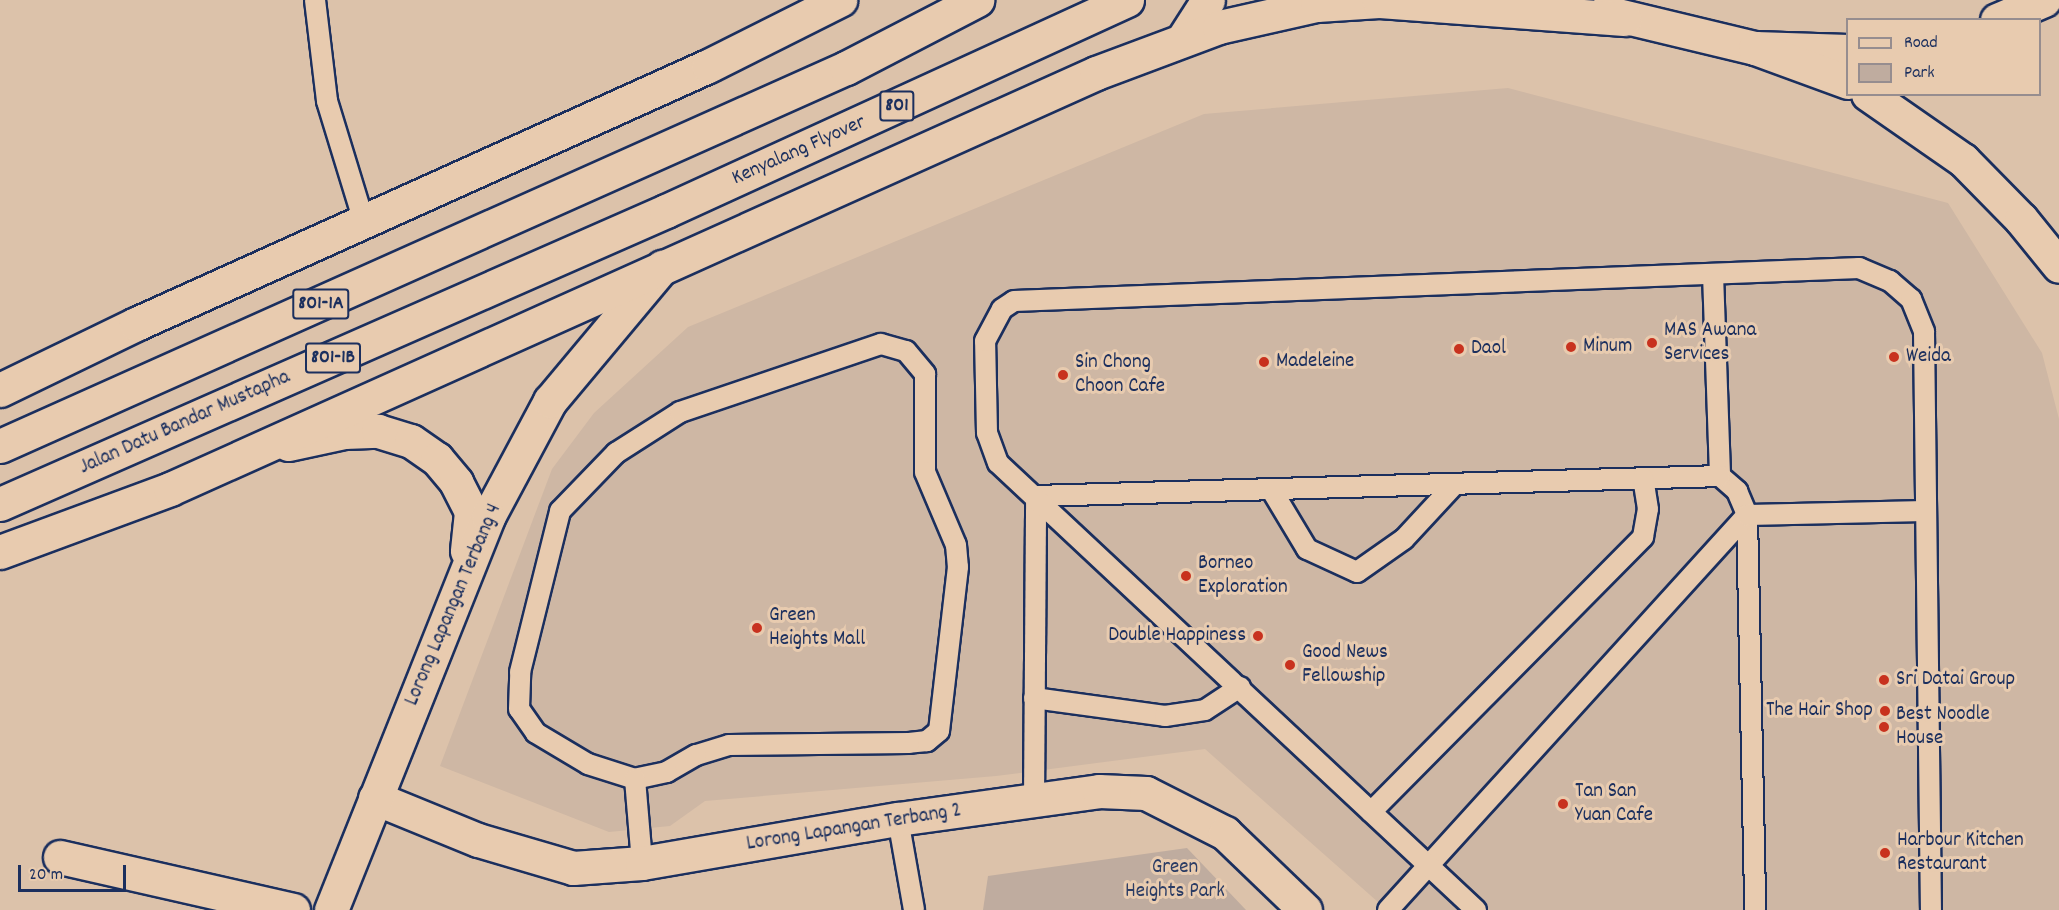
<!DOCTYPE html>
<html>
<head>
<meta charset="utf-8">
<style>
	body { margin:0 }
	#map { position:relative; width:2059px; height:910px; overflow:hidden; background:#dcc2aa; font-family:Dekko,sans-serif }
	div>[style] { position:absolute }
	.built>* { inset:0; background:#ceb7a4 }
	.green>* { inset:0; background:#bfac9f }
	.roads { filter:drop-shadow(2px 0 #1b2f5e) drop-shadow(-2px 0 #1b2f5e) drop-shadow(0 2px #1b2f5e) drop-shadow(0 -2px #1b2f5e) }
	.lane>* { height:20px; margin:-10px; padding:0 10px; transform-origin:10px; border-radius:10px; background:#e8cbaf }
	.street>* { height:33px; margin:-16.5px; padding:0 16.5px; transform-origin:16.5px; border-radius:16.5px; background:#e8cbaf }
	.primary>* { height:33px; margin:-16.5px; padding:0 16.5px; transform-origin:16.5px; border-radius:16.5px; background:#e8cbaf }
	.highway>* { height:33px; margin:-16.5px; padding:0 16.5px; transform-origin:16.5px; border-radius:16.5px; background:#e8cbaf }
	.dots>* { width:16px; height:16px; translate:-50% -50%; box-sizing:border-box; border:3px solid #e8cbaf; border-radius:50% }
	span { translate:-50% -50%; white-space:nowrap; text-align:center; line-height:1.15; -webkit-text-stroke:6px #e8cbaf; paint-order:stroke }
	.shield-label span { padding:2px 4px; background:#e8cbaf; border:2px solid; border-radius:4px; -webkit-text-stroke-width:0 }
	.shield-label { font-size:20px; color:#1b2f5e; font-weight:700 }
	.street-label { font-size:21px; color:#1b2f5e }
	.poi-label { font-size:21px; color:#1b2f5e }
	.left { translate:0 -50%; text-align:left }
	.right { translate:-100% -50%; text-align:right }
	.park-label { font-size:21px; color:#2b3c64 }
	.legend { position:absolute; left:1846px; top:18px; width:195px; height:78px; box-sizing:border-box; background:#e8cbaf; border:2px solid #968d8f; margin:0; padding:8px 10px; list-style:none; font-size:18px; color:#1b2f5e }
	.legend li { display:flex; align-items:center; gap:12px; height:30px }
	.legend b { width:30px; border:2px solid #968d8f }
	.scale { position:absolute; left:18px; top:865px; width:108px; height:27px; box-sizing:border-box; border:3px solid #1b2f5e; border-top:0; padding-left:8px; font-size:18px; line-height:21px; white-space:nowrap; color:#1b2f5e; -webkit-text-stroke:4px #e8cbaf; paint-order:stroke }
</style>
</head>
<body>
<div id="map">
	<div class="built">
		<div style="clip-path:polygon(1508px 88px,1948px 203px,2042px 353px,2059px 419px,2059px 910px,1387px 910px,1205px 749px,996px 776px,705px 801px,670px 826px,609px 832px,440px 766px,552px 469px,594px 413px,688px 327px,1204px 114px)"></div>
	</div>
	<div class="green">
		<div style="clip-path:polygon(1187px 848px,1246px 910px,983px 910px,988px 876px)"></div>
	</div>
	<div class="roads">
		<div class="lane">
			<div style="left:315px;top:0;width:102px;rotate:83.2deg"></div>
			<div style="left:327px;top:101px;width:127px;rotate:73deg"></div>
			<div style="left:1713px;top:274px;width:202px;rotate:88deg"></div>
			<div style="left:1720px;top:476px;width:23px;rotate:41deg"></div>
			<div style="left:1737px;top:491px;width:26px;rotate:67deg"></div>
			<div style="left:1747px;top:515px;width:395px;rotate:88.8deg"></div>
			<div style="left:881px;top:344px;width:26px;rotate:16deg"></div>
			<div style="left:906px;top:351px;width:30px;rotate:50deg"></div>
			<div style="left:925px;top:374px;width:98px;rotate:90deg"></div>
			<div style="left:925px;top:472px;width:79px;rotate:67deg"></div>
			<div style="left:956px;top:545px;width:22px;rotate:85deg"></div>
			<div style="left:958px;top:567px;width:165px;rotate:96.6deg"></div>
			<div style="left:939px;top:731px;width:16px;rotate:140deg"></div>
			<div style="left:927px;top:741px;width:18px;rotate:174deg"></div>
			<div style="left:909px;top:743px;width:180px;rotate:179.4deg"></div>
			<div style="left:729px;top:745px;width:34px;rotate:163deg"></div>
			<div style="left:696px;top:755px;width:34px;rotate:150deg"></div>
			<div style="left:667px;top:772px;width:33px;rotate:168deg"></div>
			<div style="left:635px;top:779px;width:49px;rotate:-162.3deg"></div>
			<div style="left:588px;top:764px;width:61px;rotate:-149.2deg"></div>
			<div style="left:536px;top:733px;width:29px;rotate:-125deg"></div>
			<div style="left:519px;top:709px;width:37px;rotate:-88deg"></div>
			<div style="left:520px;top:672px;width:166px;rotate:-76deg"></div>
			<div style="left:560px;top:511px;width:81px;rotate:-46deg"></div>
			<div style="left:616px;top:453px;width:76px;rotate:-32.6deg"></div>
			<div style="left:680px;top:412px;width:212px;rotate:-18.7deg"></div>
			<div style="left:1271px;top:489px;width:70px;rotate:59deg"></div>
			<div style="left:1307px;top:549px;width:55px;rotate:24.7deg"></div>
			<div style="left:1357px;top:572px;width:57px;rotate:-35.1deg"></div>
			<div style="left:1404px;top:539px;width:75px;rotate:-47.2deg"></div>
			<div style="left:1034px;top:698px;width:132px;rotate:7.8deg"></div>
			<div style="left:1165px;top:716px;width:40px;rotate:-8.5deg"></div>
			<div style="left:1205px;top:710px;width:42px;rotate:-33.3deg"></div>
			<div style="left:635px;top:779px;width:84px;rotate:85.2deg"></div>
			<div style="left:1034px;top:801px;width:305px;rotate:-89.6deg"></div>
			<div style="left:1036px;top:496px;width:684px;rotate:-1.67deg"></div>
			<div style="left:1371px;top:812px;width:387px;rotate:-45.3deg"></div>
			<div style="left:1643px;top:537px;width:28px;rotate:-80deg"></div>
			<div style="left:1648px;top:509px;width:31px;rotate:-99deg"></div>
			<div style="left:898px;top:819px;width:92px;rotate:80deg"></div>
			<div style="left:1388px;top:910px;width:534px;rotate:-47.73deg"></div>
			<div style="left:1747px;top:515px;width:179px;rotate:-1.3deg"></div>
			<div style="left:1476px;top:910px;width:654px;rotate:-136.92deg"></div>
			<div style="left:998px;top:463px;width:32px;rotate:-110deg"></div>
			<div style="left:987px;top:433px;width:92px;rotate:-91.2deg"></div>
			<div style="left:985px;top:341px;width:36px;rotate:-62deg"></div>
			<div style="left:1002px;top:309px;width:14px;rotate:-34deg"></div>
			<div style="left:1014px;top:301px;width:846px;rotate:-2.24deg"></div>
			<div style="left:1859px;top:268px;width:34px;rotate:23deg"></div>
			<div style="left:1890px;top:281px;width:28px;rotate:41deg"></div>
			<div style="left:1911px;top:299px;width:35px;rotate:68deg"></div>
			<div style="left:1924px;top:332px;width:578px;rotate:89.31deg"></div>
		</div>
		<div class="street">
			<div style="left:288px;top:444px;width:57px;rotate:-12.1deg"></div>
			<div style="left:344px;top:432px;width:34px;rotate:-2deg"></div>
			<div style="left:378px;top:431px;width:34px;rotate:17deg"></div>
			<div style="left:411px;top:441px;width:32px;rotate:35deg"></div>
			<div style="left:437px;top:459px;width:30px;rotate:50deg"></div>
			<div style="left:456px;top:482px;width:34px;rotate:63deg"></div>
			<div style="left:471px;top:512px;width:39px;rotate:96deg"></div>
			<div style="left:375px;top:798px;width:111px;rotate:22.2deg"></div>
			<div style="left:478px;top:840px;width:99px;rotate:16.4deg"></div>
			<div style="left:573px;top:868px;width:69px;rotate:-4.1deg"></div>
			<div style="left:642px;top:863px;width:260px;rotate:-9.8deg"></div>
			<div style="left:898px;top:819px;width:203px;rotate:-7.9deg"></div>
			<div style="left:1099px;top:791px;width:47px;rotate:2.4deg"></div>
			<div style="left:1146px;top:793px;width:89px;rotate:26.9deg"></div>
			<div style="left:1225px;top:833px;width:111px;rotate:43.9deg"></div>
			<div style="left:60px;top:857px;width:239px;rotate:12.8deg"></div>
			<div style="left:331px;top:910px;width:423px;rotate:-68.2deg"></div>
			<div style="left:488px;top:517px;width:132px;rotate:-61.9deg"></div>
			<div style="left:550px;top:401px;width:175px;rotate:-50.1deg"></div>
		</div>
		<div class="primary">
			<div style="left:1605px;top:12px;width:154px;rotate:13.5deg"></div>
			<div style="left:1755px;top:48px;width:93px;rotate:1.8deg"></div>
			<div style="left:1997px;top:20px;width:51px;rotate:-23.1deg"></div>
			<div style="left:1183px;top:39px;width:46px;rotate:-57.3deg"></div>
			<div style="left:0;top:390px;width:151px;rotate:-25.9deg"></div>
			<div style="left:136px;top:324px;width:627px;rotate:-24.28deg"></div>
			<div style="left:708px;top:66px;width:148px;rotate:-26.6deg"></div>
			<div style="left:0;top:552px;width:181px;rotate:-20.3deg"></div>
			<div style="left:170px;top:489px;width:1015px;rotate:-24.19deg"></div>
			<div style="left:1096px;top:73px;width:131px;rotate:-20.5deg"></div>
			<div style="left:1219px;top:27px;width:100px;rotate:-12.7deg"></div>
			<div style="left:1317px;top:5px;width:62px;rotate:-3.7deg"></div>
			<div style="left:1379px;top:1px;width:246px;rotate:4.2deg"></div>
		</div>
		<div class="highway">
			<div style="left:1755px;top:48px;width:99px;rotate:20.1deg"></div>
			<div style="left:1868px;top:94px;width:116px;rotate:34.8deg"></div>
			<div style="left:1963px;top:160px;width:83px;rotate:45.5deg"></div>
			<div style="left:2021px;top:219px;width:60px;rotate:51deg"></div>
			<div style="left:0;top:446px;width:927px;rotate:-24.08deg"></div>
			<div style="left:846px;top:68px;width:148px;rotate:-27.4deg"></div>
			<div style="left:0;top:504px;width:728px;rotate:-23.75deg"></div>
			<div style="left:666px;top:211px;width:507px;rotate:-24.59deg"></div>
		</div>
	</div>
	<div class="dots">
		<div style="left:1652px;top:343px;background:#c8321e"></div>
		<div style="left:1571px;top:347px;background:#c8321e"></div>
		<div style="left:1459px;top:349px;background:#c8321e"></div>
		<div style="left:1894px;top:357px;background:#c8321e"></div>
		<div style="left:1264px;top:362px;background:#c8321e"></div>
		<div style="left:1063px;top:375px;background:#c8321e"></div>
		<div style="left:1186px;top:576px;background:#c8321e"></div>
		<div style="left:757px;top:628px;background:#c8321e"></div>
		<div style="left:1258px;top:636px;background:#c8321e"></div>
		<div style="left:1290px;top:665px;background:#c8321e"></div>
		<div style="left:1884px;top:680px;background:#c8321e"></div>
		<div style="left:1885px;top:711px;background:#c8321e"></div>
		<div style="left:1884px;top:727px;background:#c8321e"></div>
		<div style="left:1563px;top:804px;background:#c8321e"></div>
		<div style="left:1885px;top:853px;background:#c8321e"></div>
	</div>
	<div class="shield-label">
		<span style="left:897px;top:106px">801</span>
		<span style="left:321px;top:304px">801-1A</span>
		<span style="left:333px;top:358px">801-1B</span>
	</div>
	<div class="street-label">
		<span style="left:799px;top:151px;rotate:-24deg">Kenyalang Flyover</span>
		<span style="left:185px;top:423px;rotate:-24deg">Jalan Datu Bandar Mustapha</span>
		<span style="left:454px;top:605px;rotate:-67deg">Lorong Lapangan Terbang 4</span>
		<span style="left:854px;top:828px;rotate:-9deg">Lorong Lapangan Terbang 2</span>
	</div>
	<div class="poi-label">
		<span class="left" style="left:1664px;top:343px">MAS Awana<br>Services</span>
		<span class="left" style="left:1583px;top:347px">Minum</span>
		<span class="left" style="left:1471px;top:349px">Daol</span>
		<span class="left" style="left:1906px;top:357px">Weida</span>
		<span class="left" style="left:1276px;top:362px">Madeleine</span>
		<span class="left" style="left:1075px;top:375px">Sin Chong<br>Choon Cafe</span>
		<span class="left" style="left:1198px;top:576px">Borneo<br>Exploration</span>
		<span class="left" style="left:769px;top:628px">Green<br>Heights Mall</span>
		<span class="right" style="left:1246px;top:636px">Double Happiness</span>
		<span class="left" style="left:1302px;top:665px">Good News<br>Fellowship</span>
		<span class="left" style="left:1896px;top:680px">Sri Datai Group</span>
		<span class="right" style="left:1873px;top:711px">The Hair Shop</span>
		<span class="left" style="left:1896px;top:727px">Best Noodle<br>House</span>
		<span class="left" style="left:1575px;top:804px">Tan San<br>Yuan Cafe</span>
		<span class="left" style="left:1897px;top:853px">Harbour Kitchen<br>Restaurant</span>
	</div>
	<div class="park-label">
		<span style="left:1175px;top:880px">Green<br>Heights Park</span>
	</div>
	<ul class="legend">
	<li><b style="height:8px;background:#e8cbaf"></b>Road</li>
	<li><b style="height:16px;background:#bfac9f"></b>Park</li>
	</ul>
	<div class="scale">20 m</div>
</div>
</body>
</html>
